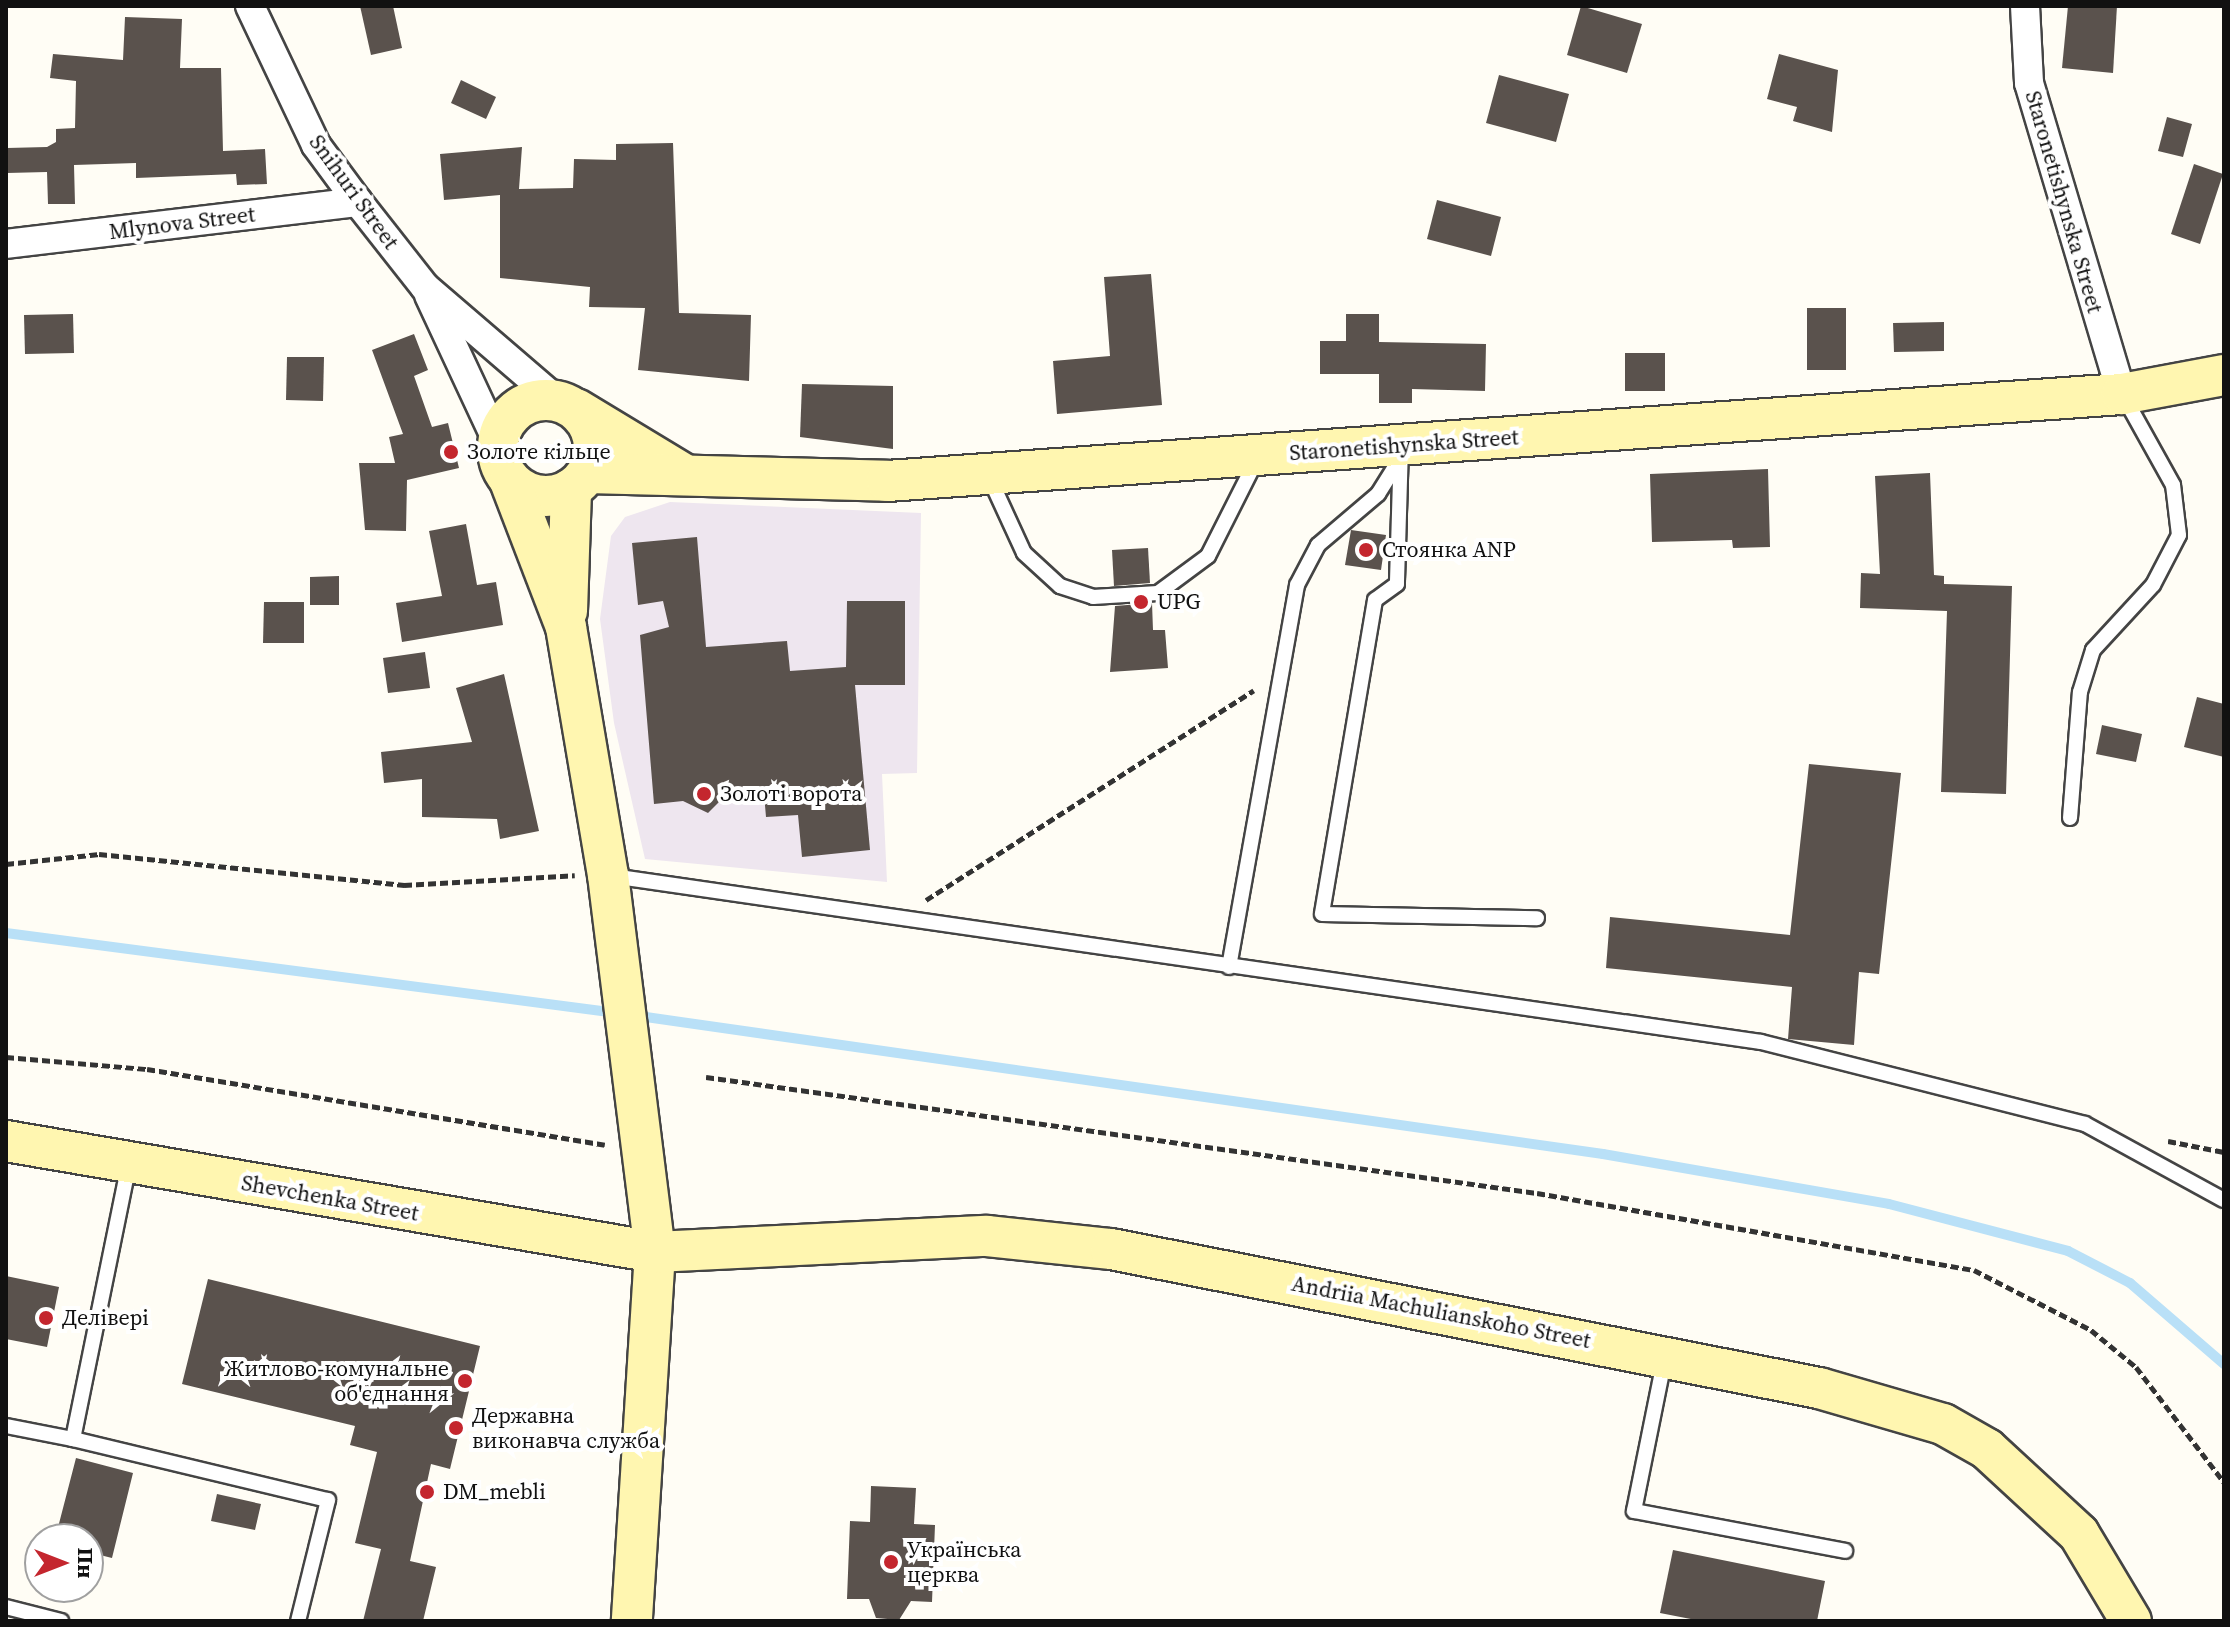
<!DOCTYPE html>
<html>
<head>
<meta charset="utf-8">
<style>
	body { margin:0 }
	#map { position:relative; width:2230px; height:1627px; overflow:hidden; background:#fffdf5; font-family:"Source Serif 4",serif }
	div>[style] { position:absolute }
	.industrial>* { inset:0; background:#eee6ef }
	.stream>* { height:10px; margin:-5px; padding:0 5px; transform-origin:5px; border-radius:5px; background:#b9e0f7 }
	.building>* { inset:0; background:#5a524d }
	.path>* { height:5px; margin-top:-2.5px; transform-origin:0; background:repeating-linear-gradient(90deg,#333 0 8px,transparent 0 12px) }
	.roads { filter:drop-shadow(2px 0 #444) drop-shadow(-2px 0 #444) drop-shadow(0 2px #444) drop-shadow(0 -2px #444) }
	.lane>* { height:14px; margin:-7px; padding:0 7px; transform-origin:7px; border-radius:7px; background:#fff }
	.street>* { height:28px; margin:-14px; padding:0 14px; transform-origin:14px; border-radius:14px; background:#fff }
	.secondary>* { height:40px; margin:-20px; padding:0 20px; transform-origin:20px; border-radius:20px; background:#fff6b0 }
	.secondary>.ring { margin:-20px; padding:0; box-sizing:content-box; background:none; border:40px solid #fff6b0; border-radius:50% }
	.dots>* { width:22px; height:22px; translate:-50% -50%; box-sizing:border-box; border:4px solid #fff; border-radius:50% }
	span { translate:-50% -50%; white-space:nowrap; text-align:center; line-height:1.15; -webkit-text-stroke:8px #fff; paint-order:stroke }
	.street-label { font-size:22px; color:#111 }
	.poi-label { font-size:22px; color:#111 }
	.left { translate:0 -50%; text-align:left }
	.right { translate:-100% -50%; text-align:right }
	.frame { position:absolute; inset:0; border:8px solid #111; pointer-events:none }
	.north { position:absolute; left:24px; top:1523px; width:80px; height:80px; box-sizing:border-box; background:#fff; border:2px solid #a0a0a0; border-radius:50%; rotate:90deg; font-size:22px; font-weight:700; line-height:32px; text-align:center; color:#111 }
	.north::after { content:''; display:block; margin:auto; width:28px; height:36px; background:#c4262e; clip-path:polygon(50% 0,100% 100%,50% 72%,0 100%) }
</style>
</head>
<body>
<div id="map">
	<div class="industrial">
		<div style="clip-path:polygon(670px 502px,921px 513px,917px 773px,882px 774px,887px 882px,645px 859px,614px 723px,600px 619px,611px 536px,625px 517px)"></div>
	</div>
	<div class="stream">
		<div style="left:6px;top:933px;width:616px;rotate:7.46deg"></div>
		<div style="left:632px;top:1015px;width:981px;rotate:8.15deg"></div>
		<div style="left:1603px;top:1154px;width:290px;rotate:9.9deg"></div>
		<div style="left:1889px;top:1204px;width:185px;rotate:14.7deg"></div>
		<div style="left:2068px;top:1251px;width:70px;rotate:27.3deg"></div>
		<div style="left:2130px;top:1283px;width:124px;rotate:40.8deg"></div>
	</div>
	<div class="building">
		<div style="clip-path:polygon(360px 6px,393px 6px,402px 48px,371px 55px)"></div>
		<div style="clip-path:polygon(1581px 6px,1642px 24px,1627px 73px,1567px 55px)"></div>
		<div style="clip-path:polygon(2068px 6px,2117px 6px,2113px 73px,2062px 68px)"></div>
		<div style="clip-path:polygon(125px 17px,182px 19px,180px 68px,221px 68px,223px 151px,265px 149px,267px 184px,237px 185px,236px 174px,136px 178px,136px 163px,74px 165px,75px 204px,48px 204px,47px 172px,7px 173px,7px 148px,47px 147px,56px 142px,56px 129px,75px 128px,76px 81px,50px 78px,53px 54px,123px 60px)"></div>
		<div style="clip-path:polygon(1779px 54px,1838px 70px,1832px 132px,1793px 121px,1797px 107px,1767px 99px)"></div>
		<div style="clip-path:polygon(1499px 75px,1569px 94px,1556px 142px,1486px 123px)"></div>
		<div style="clip-path:polygon(461px 80px,496px 97px,486px 119px,451px 103px)"></div>
		<div style="clip-path:polygon(2167px 117px,2192px 124px,2183px 157px,2158px 151px)"></div>
		<div style="clip-path:polygon(673px 143px,679px 313px,751px 315px,749px 381px,638px 370px,645px 308px,589px 307px,590px 287px,500px 278px,500px 195px,444px 200px,440px 154px,522px 147px,519px 189px,573px 188px,574px 159px,616px 160px,616px 144px)"></div>
		<div style="clip-path:polygon(2194px 164px,2223px 174px,2200px 244px,2171px 234px)"></div>
		<div style="clip-path:polygon(1437px 200px,1501px 217px,1491px 256px,1427px 239px)"></div>
		<div style="clip-path:polygon(1151px 274px,1162px 405px,1057px 414px,1053px 361px,1110px 356px,1104px 277px)"></div>
		<div style="clip-path:polygon(1807px 308px,1846px 308px,1846px 370px,1807px 370px)"></div>
		<div style="clip-path:polygon(73px 314px,74px 353px,25px 354px,24px 315px)"></div>
		<div style="clip-path:polygon(1346px 314px,1379px 314px,1379px 342px,1486px 344px,1485px 391px,1412px 389px,1412px 403px,1379px 403px,1379px 374px,1320px 374px,1320px 341px,1346px 341px)"></div>
		<div style="clip-path:polygon(1944px 322px,1944px 351px,1894px 352px,1893px 323px)"></div>
		<div style="clip-path:polygon(414px 334px,428px 370px,414px 376px,432px 427px,448px 423px,459px 468px,407px 480px,406px 531px,365px 530px,359px 463px,395px 463px,389px 437px,403px 434px,372px 350px)"></div>
		<div style="clip-path:polygon(1625px 353px,1665px 353px,1665px 391px,1625px 391px)"></div>
		<div style="clip-path:polygon(287px 357px,324px 357px,323px 401px,286px 400px)"></div>
		<div style="clip-path:polygon(802px 384px,893px 386px,893px 449px,800px 437px)"></div>
		<div style="clip-path:polygon(1768px 469px,1770px 547px,1733px 548px,1732px 540px,1652px 542px,1650px 474px)"></div>
		<div style="clip-path:polygon(1930px 473px,1934px 575px,1944px 576px,1944px 584px,2012px 586px,2006px 794px,1941px 792px,1947px 611px,1860px 608px,1861px 573px,1880px 574px,1875px 476px)"></div>
		<div style="clip-path:polygon(466px 524px,477px 585px,496px 582px,503px 625px,402px 642px,396px 603px,442px 596px,429px 531px)"></div>
		<div style="clip-path:polygon(1351px 530px,1386px 535px,1381px 570px,1345px 565px)"></div>
		<div style="clip-path:polygon(697px 537px,706px 647px,787px 641px,790px 671px,846px 667px,847px 601px,905px 601px,905px 685px,855px 685px,870px 850px,802px 857px,798px 815px,766px 817px,764px 794px,724px 797px,708px 813px,683px 801px,654px 804px,640px 635px,669px 627px,663px 601px,638px 605px,632px 543px)"></div>
		<div style="clip-path:polygon(1148px 548px,1150px 583px,1114px 586px,1112px 550px)"></div>
		<div style="clip-path:polygon(339px 576px,339px 605px,310px 605px,310px 577px)"></div>
		<div style="clip-path:polygon(264px 602px,304px 602px,304px 643px,263px 643px)"></div>
		<div style="clip-path:polygon(1152px 603px,1153px 630px,1165px 630px,1168px 668px,1110px 672px,1115px 606px)"></div>
		<div style="clip-path:polygon(425px 652px,430px 688px,388px 693px,383px 658px)"></div>
		<div style="clip-path:polygon(504px 674px,539px 831px,500px 839px,497px 819px,422px 817px,422px 779px,384px 783px,381px 752px,472px 742px,456px 688px)"></div>
		<div style="clip-path:polygon(2197px 697px,2224px 704px,2224px 757px,2184px 747px)"></div>
		<div style="clip-path:polygon(2102px 725px,2142px 734px,2136px 762px,2096px 754px)"></div>
		<div style="clip-path:polygon(1809px 764px,1901px 773px,1879px 974px,1859px 972px,1854px 1045px,1788px 1039px,1792px 987px,1606px 968px,1610px 917px,1790px 935px)"></div>
		<div style="clip-path:polygon(6px 1276px,59px 1287px,47px 1347px,6px 1339px)"></div>
		<div style="clip-path:polygon(208px 1279px,480px 1346px,450px 1469px,431px 1464px,410px 1561px,436px 1567px,423px 1621px,363px 1621px,381px 1549px,355px 1543px,377px 1452px,350px 1445px,355px 1426px,182px 1384px)"></div>
		<div style="clip-path:polygon(76px 1458px,133px 1473px,112px 1558px,88px 1552px,88px 1539px,55px 1539px)"></div>
		<div style="clip-path:polygon(871px 1486px,916px 1488px,914px 1524px,935px 1525px,932px 1602px,911px 1601px,899px 1620px,876px 1618px,869px 1599px,847px 1599px,850px 1521px,870px 1522px)"></div>
		<div style="clip-path:polygon(217px 1494px,261px 1504px,255px 1530px,211px 1521px)"></div>
		<div style="clip-path:polygon(1673px 1550px,1825px 1581px,1817px 1621px,1701px 1621px,1660px 1613px)"></div>
	</div>
	<div class="path">
		<div style="left:6px;top:864px;width:94px;rotate:-6.1deg"></div>
		<div style="left:99px;top:854px;width:307px;rotate:5.8deg"></div>
		<div style="left:404px;top:885px;width:171px;rotate:-3.3deg"></div>
		<div style="left:926px;top:900px;width:389px;rotate:-32.6deg"></div>
		<div style="left:6px;top:1057px;width:142px;rotate:4.9deg"></div>
		<div style="left:147px;top:1069px;width:464px;rotate:9.4deg"></div>
		<div style="left:706px;top:1077px;width:839px;rotate:7.95deg"></div>
		<div style="left:1537px;top:1193px;width:444px;rotate:10deg"></div>
		<div style="left:1974px;top:1270px;width:131px;rotate:27.1deg"></div>
		<div style="left:2091px;top:1330px;width:58px;rotate:39.4deg"></div>
		<div style="left:2136px;top:1367px;width:145px;rotate:52.6deg"></div>
		<div style="left:2168px;top:1141px;width:57px;rotate:11.1deg"></div>
	</div>
	<div class="roads">
		<div class="lane">
			<div style="left:1401px;top:446px;width:138px;rotate:91.7deg"></div>
			<div style="left:1397px;top:584px;width:27px;rotate:144deg"></div>
			<div style="left:1375px;top:600px;width:318px;rotate:99.6deg"></div>
			<div style="left:1322px;top:914px;width:215px;rotate:1.1deg"></div>
			<div style="left:990px;top:479px;width:81px;rotate:65.3deg"></div>
			<div style="left:1024px;top:553px;width:49px;rotate:42.5deg"></div>
			<div style="left:1060px;top:586px;width:35px;rotate:18deg"></div>
			<div style="left:1093px;top:597px;width:65px;rotate:-3.5deg"></div>
			<div style="left:1158px;top:593px;width:62px;rotate:-36.5deg"></div>
			<div style="left:1208px;top:556px;width:109px;rotate:-63.2deg"></div>
			<div style="left:2070px;top:818px;width:126px;rotate:-85.5deg"></div>
			<div style="left:2080px;top:692px;width:44px;rotate:-72.8deg"></div>
			<div style="left:2093px;top:650px;width:88px;rotate:-47.3deg"></div>
			<div style="left:2153px;top:585px;width:56px;rotate:-62.5deg"></div>
			<div style="left:2179px;top:535px;width:50px;rotate:-96.8deg"></div>
			<div style="left:2173px;top:485px;width:101px;rotate:-119.1deg"></div>
			<div style="left:612px;top:876px;width:1161px;rotate:8.22deg"></div>
			<div style="left:1761px;top:1042px;width:334px;rotate:14.2deg"></div>
			<div style="left:2085px;top:1124px;width:158px;rotate:28.7deg"></div>
			<div style="left:1229px;top:967px;width:388px;rotate:-79.9deg"></div>
			<div style="left:1297px;top:585px;width:45px;rotate:-62.3deg"></div>
			<div style="left:1318px;top:545px;width:79px;rotate:-40.4deg"></div>
			<div style="left:1378px;top:494px;width:39px;rotate:-58deg"></div>
			<div style="left:1664px;top:1362px;width:152px;rotate:101.4deg"></div>
			<div style="left:1634px;top:1511px;width:215px;rotate:10.7deg"></div>
			<div style="left:6px;top:1426px;width:68px;rotate:11deg"></div>
			<div style="left:73px;top:1439px;width:282px;rotate:-78.5deg"></div>
			<div style="left:73px;top:1439px;width:262px;rotate:13.5deg"></div>
			<div style="left:328px;top:1500px;width:125px;rotate:103.9deg"></div>
			<div style="left:6px;top:1607px;width:57px;rotate:14.3deg"></div>
		</div>
		<div class="street">
			<div style="left:250px;top:6px;width:154px;rotate:64.6deg"></div>
			<div style="left:316px;top:145px;width:71px;rotate:53.6deg"></div>
			<div style="left:358px;top:202px;width:108px;rotate:51.8deg"></div>
			<div style="left:425px;top:287px;width:172px;rotate:40.7deg"></div>
			<div style="left:2025px;top:6px;width:77px;rotate:87deg"></div>
			<div style="left:2029px;top:83px;width:325px;rotate:73.4deg"></div>
			<div style="left:6px;top:244px;width:354px;rotate:-6.8deg"></div>
			<div style="left:429px;top:295px;width:161px;rotate:65deg"></div>
		</div>
		<div class="secondary">
			<div class="ring" style="left:498px;top:400px;width:56px;height:56px"></div>
			<div style="left:576px;top:409px;width:124px;rotate:31.1deg"></div>
			<div style="left:588px;top:473px;width:299px;rotate:1.5deg"></div>
			<div style="left:887px;top:481px;width:1238px;rotate:-4.03deg"></div>
			<div style="left:2122px;top:394px;width:104px;rotate:-10.6deg"></div>
			<div style="left:510px;top:481px;width:156px;rotate:69deg"></div>
			<div style="left:566px;top:627px;width:252px;rotate:80.4deg"></div>
			<div style="left:608px;top:875px;width:380px;rotate:82.9deg"></div>
			<div style="left:655px;top:1252px;width:370px;rotate:93.6deg"></div>
			<div style="left:567px;top:611px;width:122px;rotate:-88.1deg"></div>
			<div style="left:6px;top:1141px;width:658px;rotate:9.71deg"></div>
			<div style="left:655px;top:1252px;width:332px;rotate:-2.8deg"></div>
			<div style="left:987px;top:1236px;width:125px;rotate:6deg"></div>
			<div style="left:1111px;top:1249px;width:722px;rotate:11.11deg"></div>
			<div style="left:1819px;top:1388px;width:129px;rotate:16.2deg"></div>
			<div style="left:1943px;top:1424px;width:51px;rotate:29.6deg"></div>
			<div style="left:1987px;top:1449px;width:125px;rotate:42.7deg"></div>
			<div style="left:2079px;top:1534px;width:101px;rotate:59.1deg"></div>
		</div>
	</div>
	<div class="dots">
		<div style="left:451px;top:452px;background:#c4262e"></div>
		<div style="left:1366px;top:550px;background:#c4262e"></div>
		<div style="left:1141px;top:602px;background:#c4262e"></div>
		<div style="left:704px;top:794px;background:#c4262e"></div>
		<div style="left:46px;top:1318px;background:#c4262e"></div>
		<div style="left:465px;top:1381px;background:#c4262e"></div>
		<div style="left:456px;top:1428px;background:#c4262e"></div>
		<div style="left:427px;top:1492px;background:#c4262e"></div>
		<div style="left:891px;top:1562px;background:#c4262e"></div>
	</div>
	<div class="street-label">
		<span style="left:354px;top:192px;rotate:54deg">Snihuri Street</span>
		<span style="left:2064px;top:202px;rotate:74deg">Staronetishynska Street</span>
		<span style="left:182px;top:223px;rotate:-7deg">Mlynova Street</span>
		<span style="left:1404px;top:445px;rotate:-4deg">Staronetishynska Street</span>
		<span style="left:330px;top:1198px;rotate:10deg">Shevchenka Street</span>
		<span style="left:1441px;top:1312px;rotate:11deg">Andriia Machulianskoho Street</span>
	</div>
	<div class="poi-label">
		<span class="left" style="left:467px;top:452px">Золоте кільце</span>
		<span class="left" style="left:1382px;top:550px">Стоянка ANP</span>
		<span class="left" style="left:1157px;top:602px">UPG</span>
		<span class="left" style="left:720px;top:794px">Золоті ворота</span>
		<span class="left" style="left:62px;top:1318px">Делівері</span>
		<span class="right" style="left:449px;top:1381px">Житлово-комунальне<br>об'єднання</span>
		<span class="left" style="left:472px;top:1428px">Державна<br>виконавча служба</span>
		<span class="left" style="left:443px;top:1492px">DM_mebli</span>
		<span class="left" style="left:907px;top:1562px">Українська<br>церква</span>
	</div>
	<div class="frame"></div>
	<div class="north">Пн</div>
</div>
</body>
</html>
